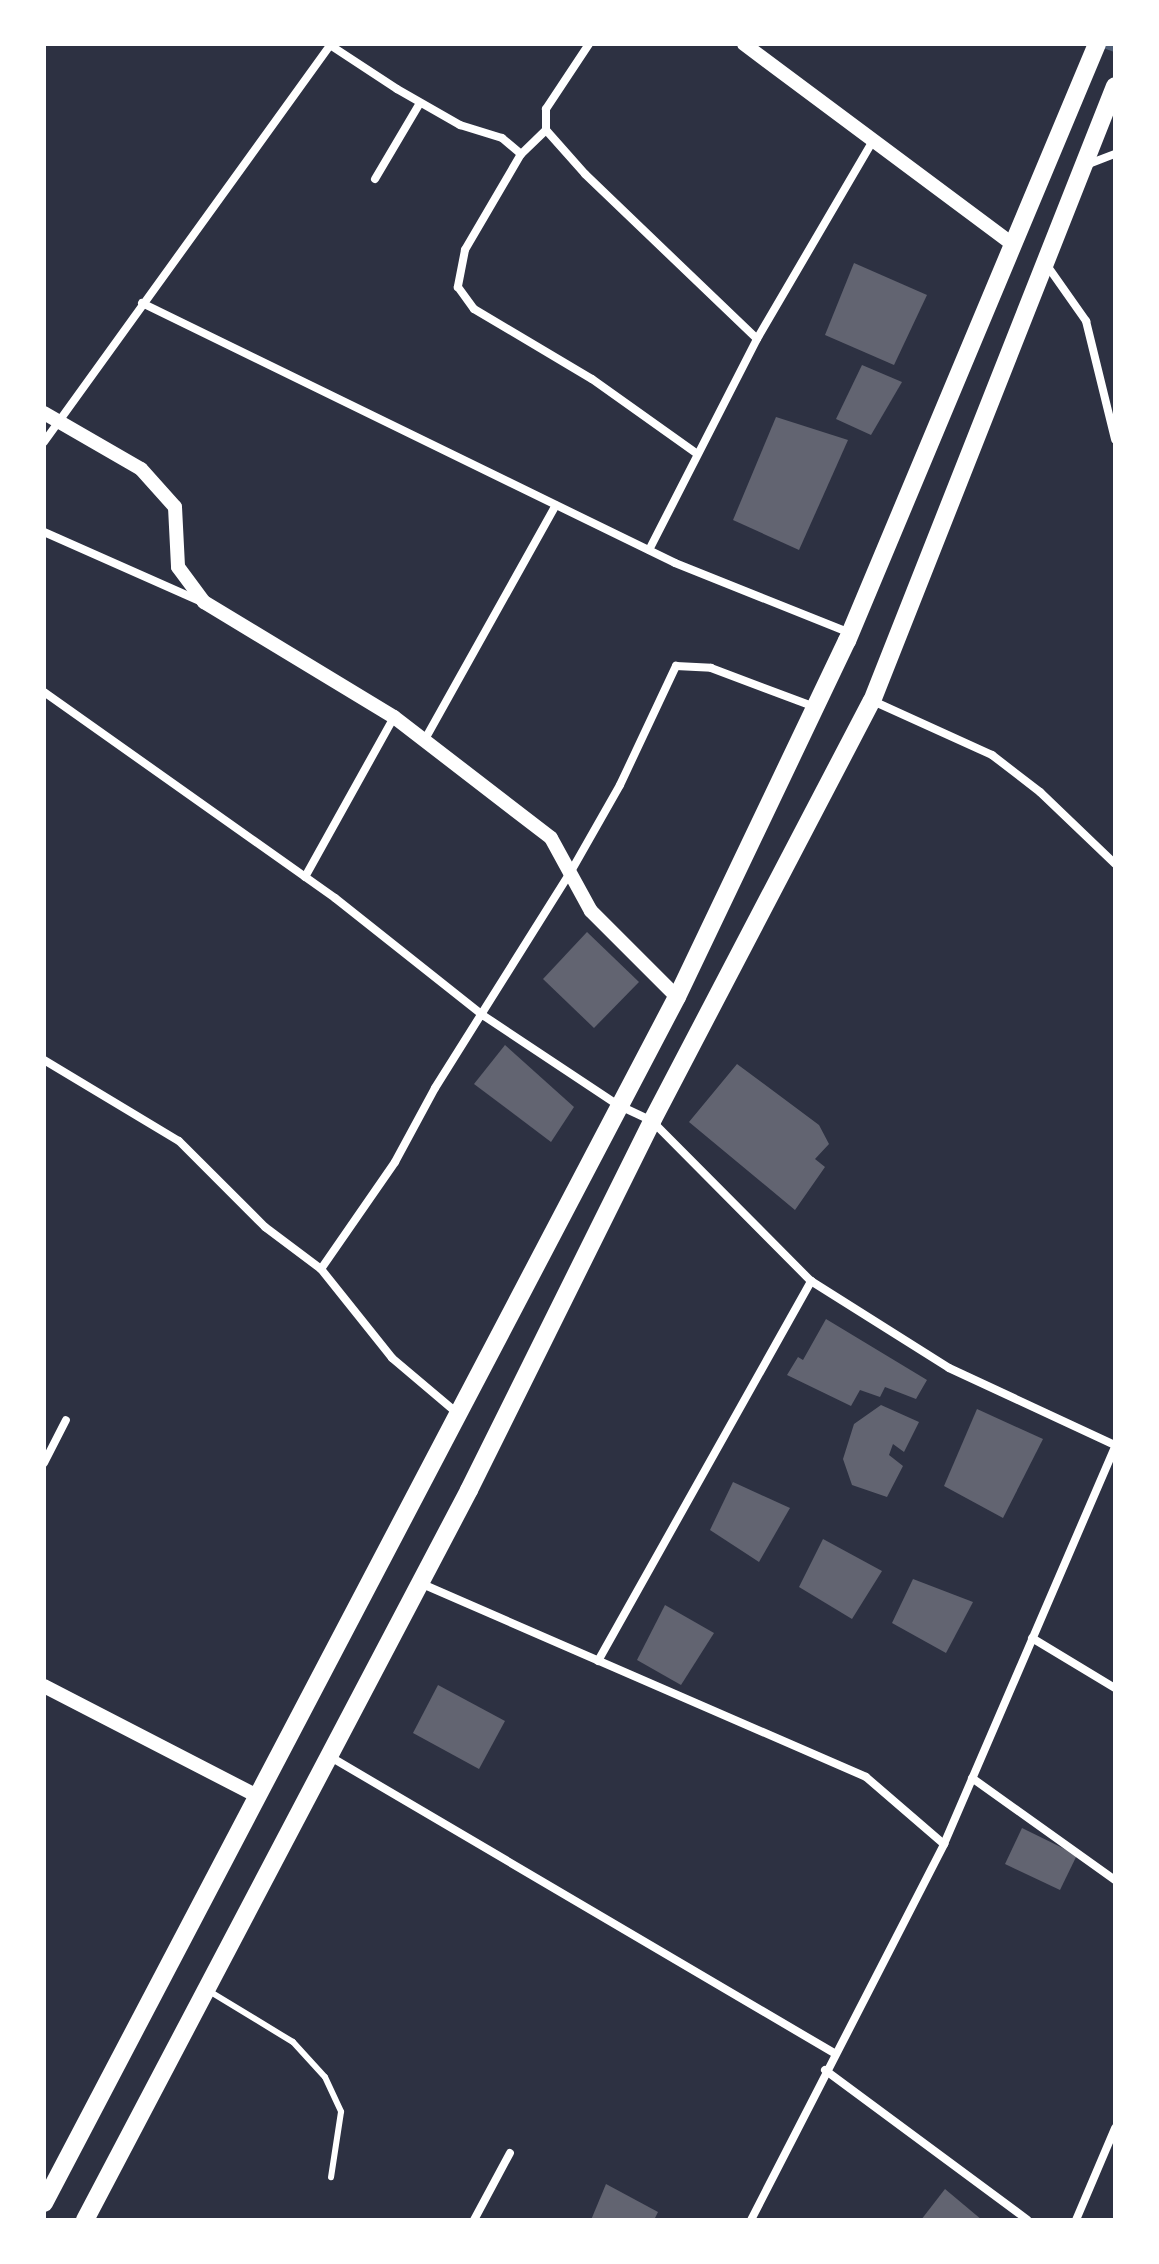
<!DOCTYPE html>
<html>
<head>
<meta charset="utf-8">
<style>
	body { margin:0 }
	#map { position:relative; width:1159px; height:2264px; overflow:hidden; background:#2d3142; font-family:"DM Sans",sans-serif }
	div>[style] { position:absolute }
	.stream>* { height:6px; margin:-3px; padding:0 3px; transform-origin:3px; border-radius:3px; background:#4f5d75 }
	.building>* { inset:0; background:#626471 }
	.service>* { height:6px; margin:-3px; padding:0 3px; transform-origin:3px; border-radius:3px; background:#fff }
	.minor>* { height:8px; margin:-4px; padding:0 4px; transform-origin:4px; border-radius:4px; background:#fff }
	.tertiary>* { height:14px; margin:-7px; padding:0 7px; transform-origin:7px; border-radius:7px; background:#fff }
	.trunk>* { height:18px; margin:-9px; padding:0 9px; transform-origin:9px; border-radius:9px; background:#fff }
	span { translate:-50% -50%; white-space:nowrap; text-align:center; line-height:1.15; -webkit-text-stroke:6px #fff; paint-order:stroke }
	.frame { position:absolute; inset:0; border:46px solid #fff; pointer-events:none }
</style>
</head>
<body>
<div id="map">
	<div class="stream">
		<div style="left:1101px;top:44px;width:15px;rotate:20deg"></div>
	</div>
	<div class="building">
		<div style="clip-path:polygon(854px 263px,927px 295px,894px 365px,825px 335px)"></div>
		<div style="clip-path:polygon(862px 365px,902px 382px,871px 435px,836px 419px)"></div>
		<div style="clip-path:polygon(776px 417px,848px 440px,799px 550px,733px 520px)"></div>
		<div style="clip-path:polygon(587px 932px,639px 982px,594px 1028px,543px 979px)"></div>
		<div style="clip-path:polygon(505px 1045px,574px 1107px,551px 1142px,474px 1084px)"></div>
		<div style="clip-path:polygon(737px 1064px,819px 1125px,829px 1144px,815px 1159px,825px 1167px,795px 1210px,689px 1122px)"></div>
		<div style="clip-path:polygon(826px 1319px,927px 1380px,916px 1399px,885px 1387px,880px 1397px,860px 1390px,851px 1406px,787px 1375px,798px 1357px,803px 1360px)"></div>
		<div style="clip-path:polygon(881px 1405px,919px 1422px,904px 1452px,893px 1444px,889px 1455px,903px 1466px,887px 1497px,852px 1485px,843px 1459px,854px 1424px)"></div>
		<div style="clip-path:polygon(977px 1409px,1043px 1439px,1003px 1518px,944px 1486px)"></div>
		<div style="clip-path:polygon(733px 1482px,790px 1508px,759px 1562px,710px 1530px)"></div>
		<div style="clip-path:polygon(823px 1539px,882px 1571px,852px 1619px,799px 1587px)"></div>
		<div style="clip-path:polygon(913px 1579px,973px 1602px,946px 1653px,892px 1623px)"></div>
		<div style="clip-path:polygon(665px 1605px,714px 1633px,681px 1685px,637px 1660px)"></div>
		<div style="clip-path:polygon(438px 1685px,505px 1721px,479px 1769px,413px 1733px)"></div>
		<div style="clip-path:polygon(1022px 1828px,1077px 1855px,1060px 1890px,1005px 1864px)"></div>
		<div style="clip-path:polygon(606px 2184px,658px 2212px,654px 2220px,591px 2220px)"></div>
		<div style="clip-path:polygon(945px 2189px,982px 2220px,921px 2220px)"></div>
	</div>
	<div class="service">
		<div style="left:209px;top:1991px;width:98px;rotate:31.3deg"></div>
		<div style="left:293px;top:2042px;width:47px;rotate:47.6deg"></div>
		<div style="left:325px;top:2077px;width:38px;rotate:65deg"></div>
		<div style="left:341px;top:2112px;width:66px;rotate:98.7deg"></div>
	</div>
	<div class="minor">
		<div style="left:589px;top:44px;width:78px;rotate:123.5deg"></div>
		<div style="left:546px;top:109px;width:21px;rotate:90deg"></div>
		<div style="left:546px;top:130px;width:59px;rotate:48.4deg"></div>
		<div style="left:585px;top:174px;width:238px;rotate:43.8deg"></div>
		<div style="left:757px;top:339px;width:237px;rotate:117.1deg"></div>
		<div style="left:330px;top:45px;width:80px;rotate:33.3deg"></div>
		<div style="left:397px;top:89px;width:73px;rotate:29.7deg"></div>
		<div style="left:460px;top:125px;width:44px;rotate:17.2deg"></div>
		<div style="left:502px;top:138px;width:25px;rotate:40deg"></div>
		<div style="left:546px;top:130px;width:35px;rotate:136deg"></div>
		<div style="left:521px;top:154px;width:111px;rotate:120.3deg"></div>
		<div style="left:465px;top:250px;width:38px;rotate:101deg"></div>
		<div style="left:458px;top:287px;width:27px;rotate:54deg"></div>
		<div style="left:474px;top:309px;width:137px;rotate:30.7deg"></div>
		<div style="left:592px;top:379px;width:128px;rotate:35.4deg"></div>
		<div style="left:1086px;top:165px;width:31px;rotate:-21deg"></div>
		<div style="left:375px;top:179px;width:88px;rotate:-59.4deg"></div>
		<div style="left:1046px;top:264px;width:70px;rotate:54.9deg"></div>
		<div style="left:1086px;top:321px;width:122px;rotate:76.2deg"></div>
		<div style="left:142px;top:303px;width:593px;rotate:26deg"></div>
		<div style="left:675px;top:563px;width:188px;rotate:21.8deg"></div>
		<div style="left:757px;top:339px;width:228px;rotate:-59.7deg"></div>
		<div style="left:44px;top:442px;width:491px;rotate:-54.2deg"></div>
		<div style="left:44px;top:532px;width:171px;rotate:23.9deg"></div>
		<div style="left:44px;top:692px;width:357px;rotate:35.3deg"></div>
		<div style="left:335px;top:898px;width:190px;rotate:38.4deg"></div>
		<div style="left:484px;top:1016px;width:161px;rotate:33.6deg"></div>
		<div style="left:618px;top:1105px;width:38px;rotate:25deg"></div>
		<div style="left:652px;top:1121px;width:226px;rotate:45.2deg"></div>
		<div style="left:811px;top:1281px;width:163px;rotate:32.2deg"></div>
		<div style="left:949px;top:1368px;width:183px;rotate:24.9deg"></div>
		<div style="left:873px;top:701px;width:131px;rotate:24.4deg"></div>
		<div style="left:992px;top:755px;width:61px;rotate:37.6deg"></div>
		<div style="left:1040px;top:792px;width:104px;rotate:43.8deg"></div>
		<div style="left:424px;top:741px;width:270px;rotate:-60.8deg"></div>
		<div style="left:305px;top:877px;width:183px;rotate:-60.9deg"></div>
		<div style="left:44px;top:1060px;width:157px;rotate:31deg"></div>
		<div style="left:179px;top:1141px;width:122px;rotate:45deg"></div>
		<div style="left:265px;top:1227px;width:70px;rotate:36.9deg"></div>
		<div style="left:321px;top:1269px;width:114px;rotate:51.4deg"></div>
		<div style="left:392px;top:1358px;width:85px;rotate:40.2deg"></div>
		<div style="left:321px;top:1269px;width:130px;rotate:-55.3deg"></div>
		<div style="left:395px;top:1162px;width:84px;rotate:-61.6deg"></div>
		<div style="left:435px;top:1088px;width:254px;rotate:-57.9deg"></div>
		<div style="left:570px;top:873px;width:101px;rotate:-60.4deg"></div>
		<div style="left:620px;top:785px;width:132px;rotate:-64.8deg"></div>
		<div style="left:676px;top:666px;width:35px;rotate:3deg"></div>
		<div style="left:711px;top:668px;width:111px;rotate:20.6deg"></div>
		<div style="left:44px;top:1463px;width:48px;rotate:-62.9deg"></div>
		<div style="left:420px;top:1583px;width:486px;rotate:23.5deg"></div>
		<div style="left:866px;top:1777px;width:103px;rotate:40.7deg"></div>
		<div style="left:1032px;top:1638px;width:97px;rotate:31.1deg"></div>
		<div style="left:598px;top:1661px;width:436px;rotate:-60.7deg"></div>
		<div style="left:329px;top:1756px;width:586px;rotate:30.46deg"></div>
		<div style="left:972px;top:1778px;width:176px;rotate:35.5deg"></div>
		<div style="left:825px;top:2070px;width:252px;rotate:36.5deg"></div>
		<div style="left:474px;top:2220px;width:76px;rotate:-61.8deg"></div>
		<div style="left:751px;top:2220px;width:423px;rotate:-62.8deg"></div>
		<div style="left:944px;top:1844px;width:433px;rotate:-66.7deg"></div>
		<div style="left:1076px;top:2220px;width:100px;rotate:-67deg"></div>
	</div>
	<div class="tertiary">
		<div style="left:744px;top:44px;width:334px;rotate:36.7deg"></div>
		<div style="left:44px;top:413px;width:112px;rotate:30deg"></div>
		<div style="left:141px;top:469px;width:51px;rotate:48.2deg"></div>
		<div style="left:175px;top:507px;width:60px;rotate:87.1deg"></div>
		<div style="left:178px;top:567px;width:44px;rotate:53.4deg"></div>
		<div style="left:204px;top:602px;width:222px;rotate:31.2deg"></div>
		<div style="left:394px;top:717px;width:198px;rotate:37.6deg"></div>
		<div style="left:551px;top:838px;width:83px;rotate:61.3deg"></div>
		<div style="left:591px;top:911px;width:122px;rotate:45deg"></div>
		<div style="left:44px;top:1686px;width:240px;rotate:27.3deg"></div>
	</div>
	<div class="trunk">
		<div style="left:44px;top:2203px;width:1362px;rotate:-62.31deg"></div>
		<div style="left:677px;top:997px;width:395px;rotate:-64.5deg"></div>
		<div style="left:847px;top:641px;width:647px;rotate:-67.28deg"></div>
		<div style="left:85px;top:2220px;width:825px;rotate:-62.25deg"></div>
		<div style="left:469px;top:1490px;width:412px;rotate:-63.6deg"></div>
		<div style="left:652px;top:1121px;width:474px;rotate:-62.4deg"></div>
		<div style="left:872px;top:701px;width:661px;rotate:-68.44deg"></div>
	</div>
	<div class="frame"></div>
</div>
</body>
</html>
